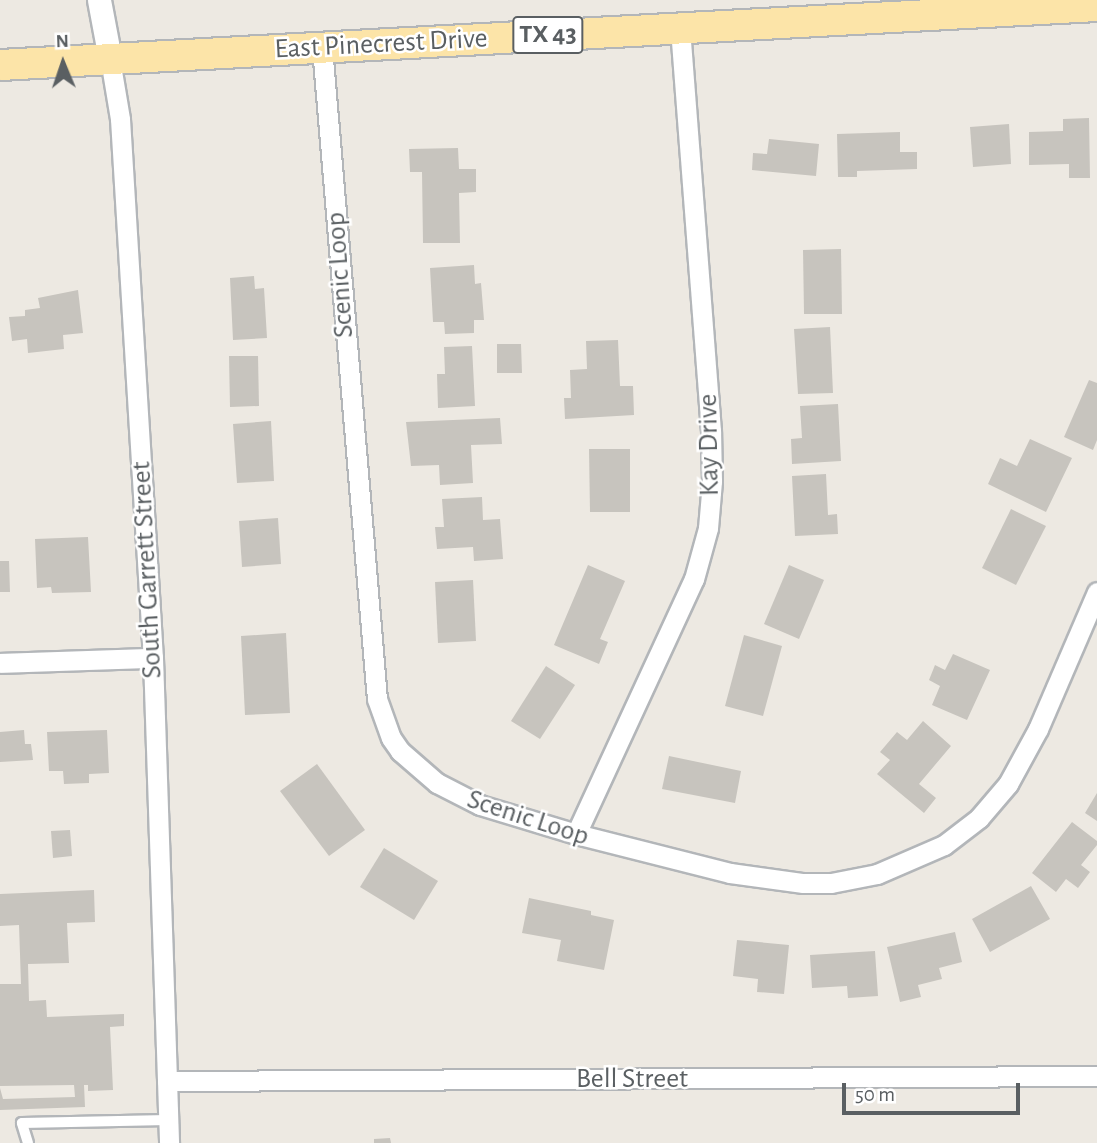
<!DOCTYPE html>
<html>
<head>
<meta charset="utf-8">
<style>
	body { margin:0 }
	#map { position:relative; width:1097px; height:1143px; overflow:hidden; background:#ede9e2; font-family:"Alegreya Sans",sans-serif }
	div>[style] { position:absolute }
	.building>* { inset:0; background:#c7c4be }
	.roads { filter:drop-shadow(2px 0 #b3b6b9) drop-shadow(-2px 0 #b3b6b9) drop-shadow(0 2px #b3b6b9) drop-shadow(0 -2px #b3b6b9) }
	.service>* { height:10px; margin:-5px; padding:0 5px; transform-origin:5px; border-radius:5px; background:#fff }
	.minor>* { height:19px; margin:-9.5px; padding:0 9.5px; transform-origin:9.5px; border-radius:9.5px; background:#fff }
	.tertiary>* { height:23px; margin:-11.5px; padding:0 11.5px; transform-origin:11.5px; border-radius:11.5px; background:#fff }
	.primary>* { height:30px; margin:-15px; padding:0 15px; transform-origin:15px; border-radius:15px; background:#fce4a8 }
	span { translate:-50% -50%; white-space:nowrap; text-align:center; line-height:1.15; -webkit-text-stroke:5px #fff; paint-order:stroke }
	.shield-label span { padding:2px 5px; background:#fff; border:2px solid; border-radius:5px; -webkit-text-stroke-width:0 }
	.shield-label { font-size:26px; color:#5a5f62; font-weight:700 }
	.street-label { font-size:28px; color:#5a5f62 }
	.north { position:absolute; left:28px; top:28px; width:70px; height:70px; -webkit-text-stroke:5px #fff; paint-order:stroke; rotate:358deg; font-size:19px; font-weight:700; line-height:28px; text-align:center; color:#5a5f62 }
	.north::after { content:''; display:block; margin:auto; width:24px; height:32px; background:#5a5f62; clip-path:polygon(50% 0,100% 100%,50% 72%,0 100%) }
	.scale { position:absolute; left:842px; top:1083px; width:178px; height:32px; box-sizing:border-box; border:4px solid #5a5f62; border-top:0; padding-left:9px; font-size:21px; line-height:24px; white-space:nowrap; color:#5a5f62; -webkit-text-stroke:5px #fff; paint-order:stroke }
</style>
</head>
<body>
<div id="map">
	<div class="building">
		<div style="clip-path:polygon(1089px 118px,1090px 178px,1069px 178px,1069px 164px,1029px 165px,1029px 132px,1063px 131px,1063px 119px)"></div>
		<div style="clip-path:polygon(1009px 124px,1011px 164px,973px 167px,970px 127px)"></div>
		<div style="clip-path:polygon(900px 132px,900px 152px,917px 152px,917px 169px,857px 171px,857px 177px,838px 177px,837px 134px)"></div>
		<div style="clip-path:polygon(769px 139px,819px 144px,816px 176px,752px 170px,753px 153px,767px 154px)"></div>
		<div style="clip-path:polygon(458px 148px,459px 169px,476px 169px,476px 192px,459px 193px,460px 243px,423px 243px,422px 172px,410px 172px,409px 149px)"></div>
		<div style="clip-path:polygon(841px 249px,842px 314px,804px 314px,803px 250px)"></div>
		<div style="clip-path:polygon(474px 265px,475px 284px,481px 283px,484px 320px,474px 320px,474px 333px,445px 334px,444px 322px,433px 322px,430px 268px)"></div>
		<div style="clip-path:polygon(254px 276px,255px 289px,264px 288px,267px 338px,233px 340px,230px 278px)"></div>
		<div style="clip-path:polygon(78px 290px,83px 333px,63px 335px,64px 349px,28px 353px,27px 339px,12px 341px,9px 317px,25px 316px,25px 310px,40px 308px,38px 298px)"></div>
		<div style="clip-path:polygon(830px 327px,833px 393px,798px 394px,794px 329px)"></div>
		<div style="clip-path:polygon(618px 340px,620px 386px,633px 386px,634px 415px,565px 419px,564px 398px,571px 398px,570px 370px,587px 369px,586px 341px)"></div>
		<div style="clip-path:polygon(497px 344px,521px 344px,522px 373px,497px 373px)"></div>
		<div style="clip-path:polygon(472px 346px,475px 406px,438px 408px,437px 374px,445px 374px,444px 347px)"></div>
		<div style="clip-path:polygon(229px 356px,258px 356px,259px 406px,230px 407px)"></div>
		<div style="clip-path:polygon(1089px 380px,1097px 383px,1097px 440px,1093px 450px,1064px 437px)"></div>
		<div style="clip-path:polygon(838px 404px,841px 461px,792px 464px,791px 439px,802px 438px,800px 406px)"></div>
		<div style="clip-path:polygon(500px 418px,502px 444px,471px 445px,473px 483px,440px 485px,439px 465px,411px 466px,406px 422px)"></div>
		<div style="clip-path:polygon(271px 421px,274px 481px,237px 483px,233px 424px)"></div>
		<div style="clip-path:polygon(1030px 439px,1072px 458px,1046px 512px,988px 484px,1000px 458px,1017px 466px)"></div>
		<div style="clip-path:polygon(589px 449px,630px 449px,630px 512px,590px 512px)"></div>
		<div style="clip-path:polygon(826px 474px,828px 515px,837px 514px,838px 534px,795px 536px,792px 476px)"></div>
		<div style="clip-path:polygon(482px 497px,483px 520px,500px 519px,503px 559px,474px 561px,473px 547px,437px 549px,435px 527px,444px 527px,442px 499px)"></div>
		<div style="clip-path:polygon(1011px 509px,1046px 526px,1016px 585px,982px 568px)"></div>
		<div style="clip-path:polygon(278px 518px,281px 564px,242px 567px,239px 521px)"></div>
		<div style="clip-path:polygon(88px 537px,91px 592px,52px 593px,51px 587px,37px 588px,35px 539px)"></div>
		<div style="clip-path:polygon(0 561px,9px 561px,10px 592px,0 592px)"></div>
		<div style="clip-path:polygon(588px 565px,625px 581px,600px 639px,608px 642px,599px 664px,554px 645px)"></div>
		<div style="clip-path:polygon(789px 565px,824px 580px,799px 639px,764px 624px)"></div>
		<div style="clip-path:polygon(473px 580px,476px 641px,438px 643px,435px 582px)"></div>
		<div style="clip-path:polygon(286px 633px,290px 713px,245px 715px,241px 636px)"></div>
		<div style="clip-path:polygon(744px 635px,782px 646px,763px 716px,725px 706px)"></div>
		<div style="clip-path:polygon(953px 654px,990px 670px,967px 720px,932px 705px,940px 686px,929px 680px,935px 665px,945px 670px)"></div>
		<div style="clip-path:polygon(546px 666px,575px 685px,540px 739px,511px 721px)"></div>
		<div style="clip-path:polygon(923px 721px,951px 746px,919px 784px,936px 798px,924px 813px,877px 774px,890px 760px,880px 752px,897px 732px,907px 740px)"></div>
		<div style="clip-path:polygon(24px 730px,25px 744px,31px 744px,33px 760px,0 762px,0 732px)"></div>
		<div style="clip-path:polygon(107px 730px,109px 773px,89px 774px,89px 783px,64px 784px,63px 771px,49px 771px,47px 732px)"></div>
		<div style="clip-path:polygon(669px 756px,741px 771px,735px 803px,662px 789px)"></div>
		<div style="clip-path:polygon(317px 764px,365px 830px,329px 856px,280px 791px)"></div>
		<div style="clip-path:polygon(1097px 793px,1097px 821px,1085px 813px)"></div>
		<div style="clip-path:polygon(1072px 822px,1097px 841px,1097px 845px,1081px 865px,1090px 872px,1078px 888px,1066px 879px,1056px 892px,1032px 873px)"></div>
		<div style="clip-path:polygon(70px 830px,72px 856px,53px 858px,51px 831px)"></div>
		<div style="clip-path:polygon(384px 848px,438px 881px,414px 920px,360px 887px)"></div>
		<div style="clip-path:polygon(1031px 886px,1050px 919px,990px 952px,972px 919px)"></div>
		<div style="clip-path:polygon(94px 890px,95px 922px,67px 923px,69px 963px,28px 964px,29px 1001px,46px 1000px,47px 1017px,124px 1014px,124px 1026px,110px 1027px,113px 1090px,88px 1091px,88px 1085px,84px 1085px,85px 1107px,0 1110px,0 1088px,3px 1099px,75px 1097px,74px 1085px,0 1086px,0 984px,21px 984px,19px 925px,0 926px,0 894px)"></div>
		<div style="clip-path:polygon(529px 898px,591px 911px,591px 915px,614px 920px,604px 970px,557px 961px,561px 940px,522px 933px)"></div>
		<div style="clip-path:polygon(955px 932px,962px 962px,939px 968px,942px 979px,918px 985px,921px 997px,900px 1002px,887px 947px)"></div>
		<div style="clip-path:polygon(737px 940px,789px 945px,784px 994px,757px 992px,758px 979px,733px 976px)"></div>
		<div style="clip-path:polygon(875px 951px,878px 996px,848px 998px,847px 986px,812px 988px,810px 955px)"></div>
		<div style="clip-path:polygon(390px 1138px,391px 1143px,374px 1143px,374px 1139px)"></div>
	</div>
	<div class="roads">
		<div class="service">
			<div style="left:28px;top:1143px;width:21px;rotate:-107deg"></div>
			<div style="left:22px;top:1123px;width:146px;rotate:-1.2deg"></div>
		</div>
		<div class="minor">
			<div style="left:322px;top:47px;width:654px;rotate:85.18deg"></div>
			<div style="left:377px;top:699px;width:41px;rotate:70.3deg"></div>
			<div style="left:391px;top:738px;width:16px;rotate:55deg"></div>
			<div style="left:400px;top:751px;width:49px;rotate:40.9deg"></div>
			<div style="left:437px;top:783px;width:48px;rotate:27.1deg"></div>
			<div style="left:480px;top:805px;width:100px;rotate:16.8deg"></div>
			<div style="left:576px;top:834px;width:159px;rotate:14.2deg"></div>
			<div style="left:730px;top:873px;width:74px;rotate:7.8deg"></div>
			<div style="left:803px;top:883px;width:28px"></div>
			<div style="left:831px;top:883px;width:47px;rotate:-11.1deg"></div>
			<div style="left:877px;top:874px;width:73px;rotate:-23.4deg"></div>
			<div style="left:944px;top:845px;width:44px;rotate:-37.6deg"></div>
			<div style="left:979px;top:818px;width:45px;rotate:-49.5deg"></div>
			<div style="left:1008px;top:784px;width:63px;rotate:-61.4deg"></div>
			<div style="left:1038px;top:729px;width:149px;rotate:-66.7deg"></div>
			<div style="left:110px;top:59px;width:61px;rotate:80.5deg"></div>
			<div style="left:120px;top:119px;width:540px;rotate:86.5deg"></div>
			<div style="left:153px;top:658px;width:485px;rotate:88.1deg"></div>
			<div style="left:0;top:663px;width:153px;rotate:-1.9deg"></div>
			<div style="left:576px;top:834px;width:281px;rotate:-65.2deg"></div>
			<div style="left:694px;top:579px;width:53px;rotate:-74.6deg"></div>
			<div style="left:708px;top:528px;width:47px;rotate:-85.1deg"></div>
			<div style="left:712px;top:481px;width:50px;rotate:-91.1deg"></div>
			<div style="left:711px;top:431px;width:404px;rotate:-94.4deg"></div>
			<div style="left:167px;top:1081px;width:930px;rotate:-0.31deg"></div>
		</div>
		<div class="tertiary">
			<div style="left:99px;top:0;width:60px;rotate:79.4deg"></div>
		</div>
		<div class="primary">
			<div style="left:0;top:65px;width:1099px;rotate:-3.08deg"></div>
		</div>
	</div>
	<div class="shield-label">
		<span style="left:548px;top:35px">TX 43</span>
	</div>
	<div class="street-label">
		<span style="left:381px;top:44px;rotate:-3deg">East Pinecrest Drive</span>
		<span style="left:340px;top:275px;rotate:-94deg">Scenic Loop</span>
		<span style="left:709px;top:445px;rotate:-91deg">Kay Drive</span>
		<span style="left:147px;top:570px;rotate:-93deg">South Garrett Street</span>
		<span style="left:528px;top:818px;rotate:18deg">Scenic Loop</span>
		<span style="left:632px;top:1079px">Bell Street</span>
	</div>
	<div class="north">N</div>
	<div class="scale">50 m</div>
</div>
</body>
</html>
